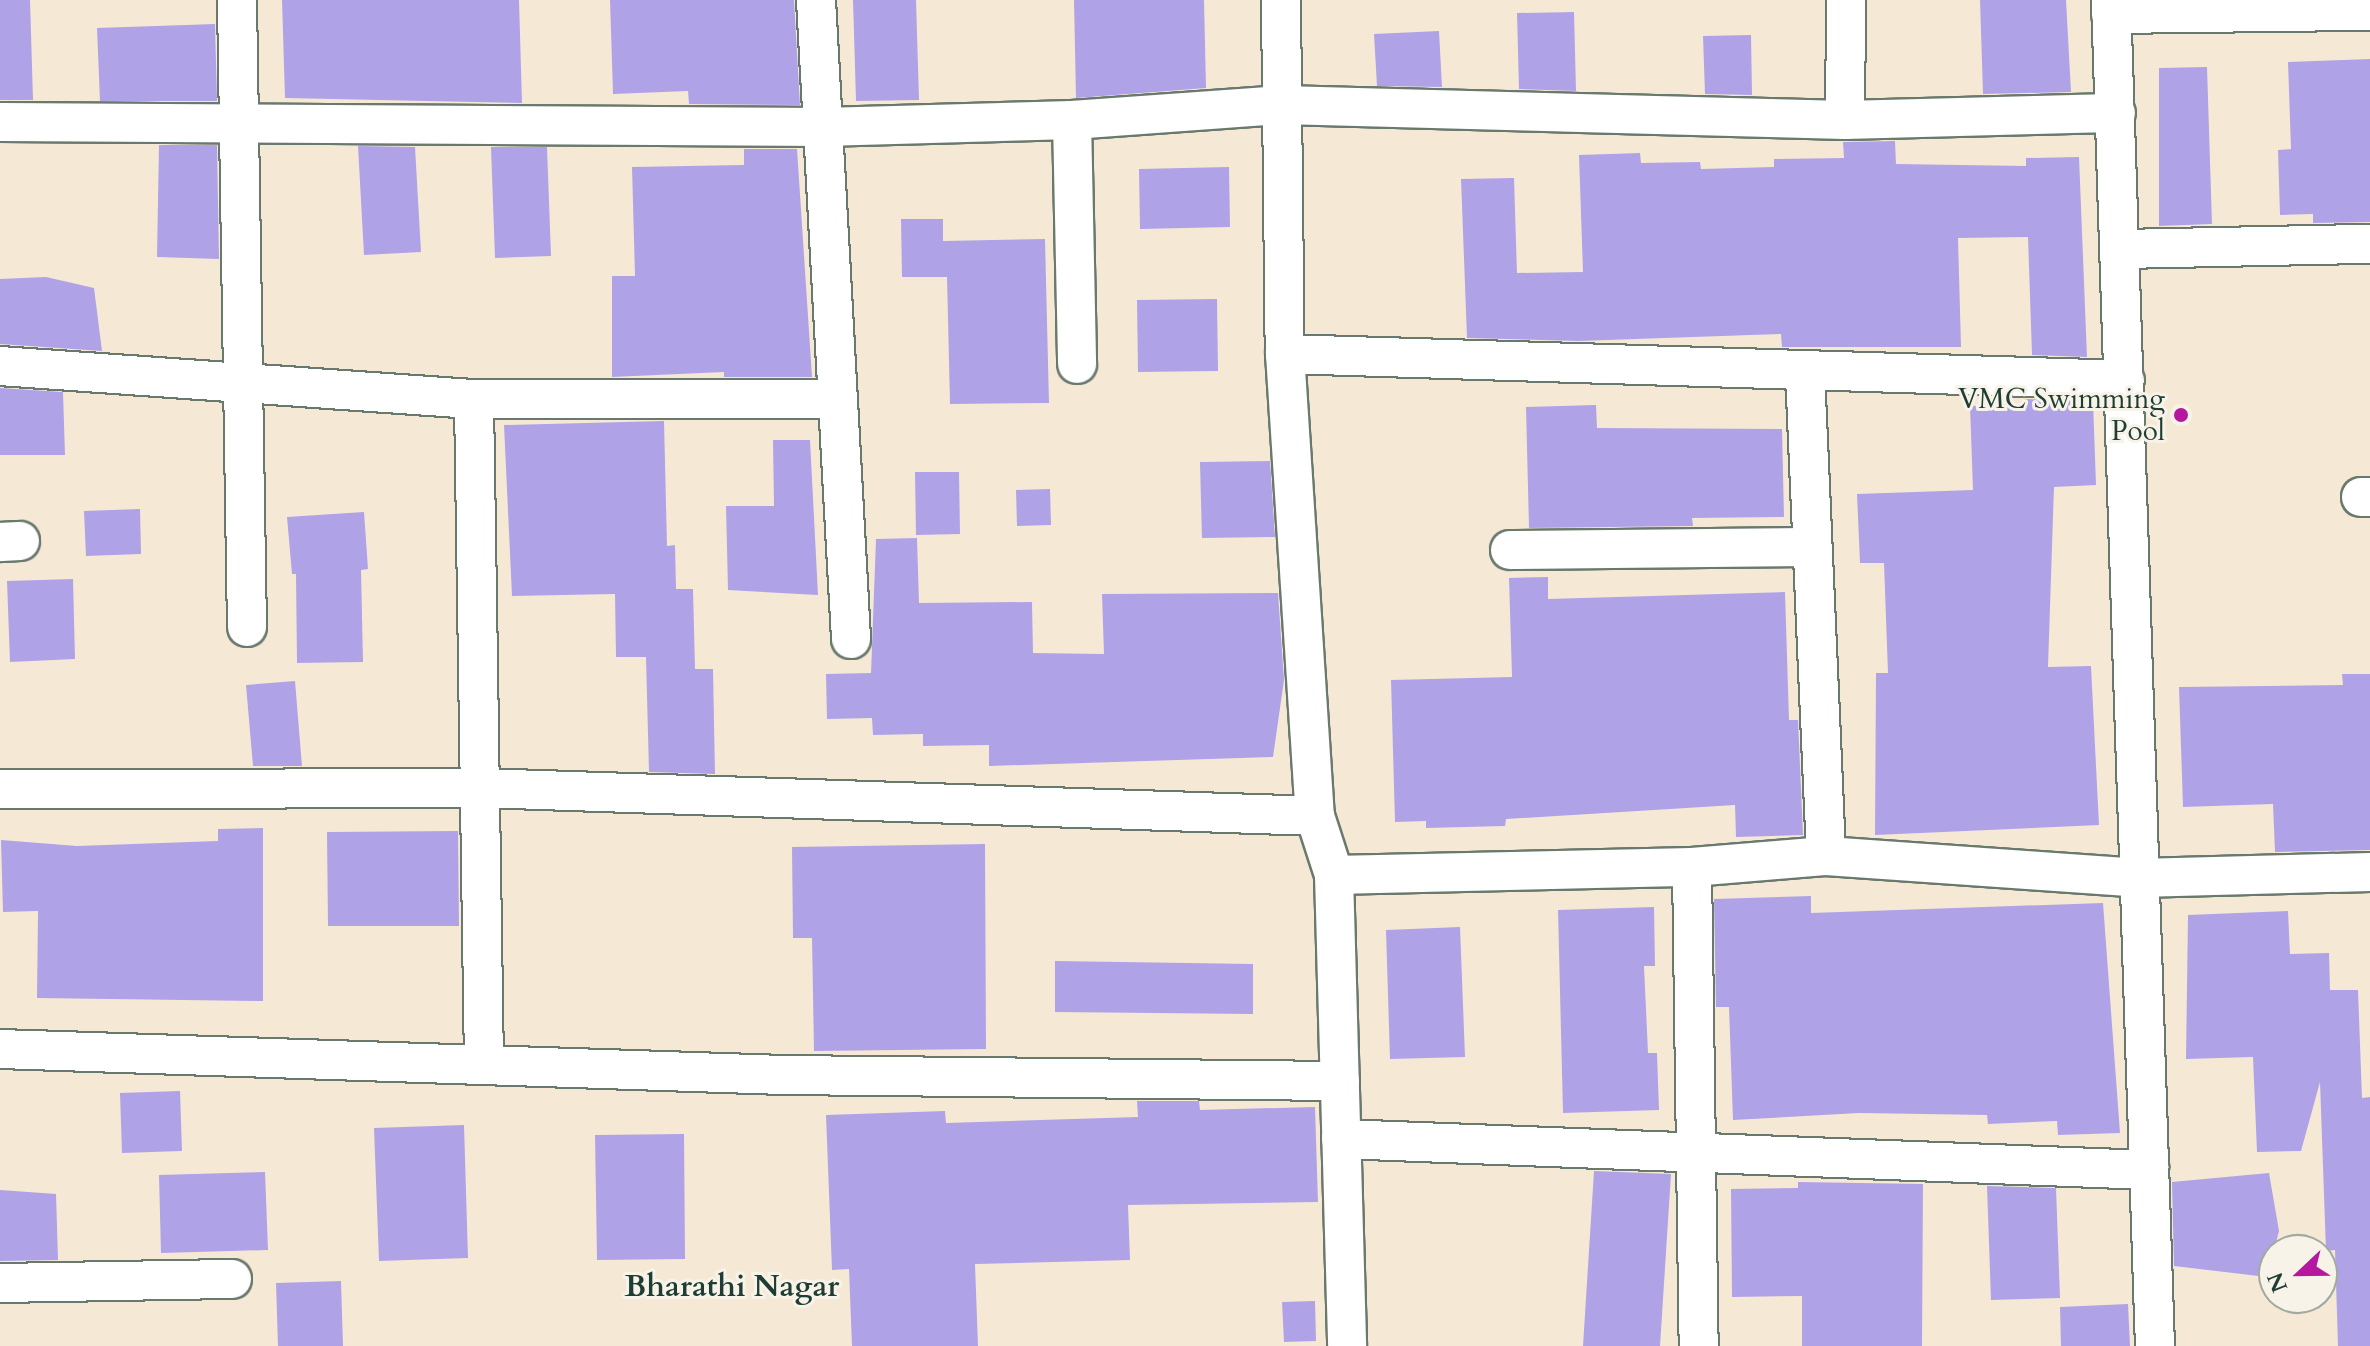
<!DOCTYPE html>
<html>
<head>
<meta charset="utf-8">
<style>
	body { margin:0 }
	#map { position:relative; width:2370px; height:1346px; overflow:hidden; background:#f5e9d6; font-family:Cardo,serif }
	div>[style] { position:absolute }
	.building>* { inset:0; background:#b0a2e7 }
	.roads { filter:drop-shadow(2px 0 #6a796d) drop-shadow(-2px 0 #6a796d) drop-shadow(0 2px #6a796d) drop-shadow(0 -2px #6a796d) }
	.minor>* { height:38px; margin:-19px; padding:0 19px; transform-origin:19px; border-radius:19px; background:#fff }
	.dots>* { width:22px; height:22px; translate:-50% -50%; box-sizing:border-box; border:4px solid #f7f3e8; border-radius:50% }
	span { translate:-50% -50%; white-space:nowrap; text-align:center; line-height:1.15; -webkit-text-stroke:6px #f7f3e8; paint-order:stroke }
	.poi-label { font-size:28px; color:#1f3d34 }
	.right { translate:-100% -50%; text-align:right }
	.neighbourhood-label { font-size:30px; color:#1f3d34; font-weight:700 }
	.north { position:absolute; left:2258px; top:1234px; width:80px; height:80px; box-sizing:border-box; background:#f7f3e8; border:2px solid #a1aaa0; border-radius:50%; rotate:248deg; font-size:22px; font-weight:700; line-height:32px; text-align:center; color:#1f3d34 }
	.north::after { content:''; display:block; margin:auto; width:28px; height:36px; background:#b5179e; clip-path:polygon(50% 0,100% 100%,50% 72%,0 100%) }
</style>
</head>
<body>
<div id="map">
	<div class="building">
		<div style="clip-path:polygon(0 0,30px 0,33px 100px,0 100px)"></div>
		<div style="clip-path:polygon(282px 0,519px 0,522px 103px,285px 98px)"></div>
		<div style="clip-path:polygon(610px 0,794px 0,800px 105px,689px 104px,688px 91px,613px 94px)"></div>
		<div style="clip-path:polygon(853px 0,916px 0,919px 100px,856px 101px)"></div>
		<div style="clip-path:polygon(1074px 0,1204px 0,1206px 88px,1076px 98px)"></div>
		<div style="clip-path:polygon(1980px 0,2066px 0,2071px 92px,1983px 94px)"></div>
		<div style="clip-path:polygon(1574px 12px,1576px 91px,1519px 89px,1517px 13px)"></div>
		<div style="clip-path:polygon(215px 24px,217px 101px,100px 101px,97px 28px)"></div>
		<div style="clip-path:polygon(1439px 31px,1442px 87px,1377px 86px,1374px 34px)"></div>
		<div style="clip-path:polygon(1751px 35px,1752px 95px,1705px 94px,1703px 36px)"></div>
		<div style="clip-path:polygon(2370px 59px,2370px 222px,2313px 223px,2313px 214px,2280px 215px,2278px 150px,2291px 149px,2288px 62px)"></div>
		<div style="clip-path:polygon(2207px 67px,2212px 224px,2159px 226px,2159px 68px)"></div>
		<div style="clip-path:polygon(1895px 141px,1896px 164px,2026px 166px,2026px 158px,2079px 157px,2087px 357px,2032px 355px,2028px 237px,1958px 238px,1961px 347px,1782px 347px,1781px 334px,1578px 341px,1467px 338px,1461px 179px,1514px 178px,1517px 273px,1583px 272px,1579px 155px,1640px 153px,1641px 163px,1700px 162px,1701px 169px,1774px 167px,1774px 159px,1844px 158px,1843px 142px)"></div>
		<div style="clip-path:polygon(159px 145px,217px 145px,219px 259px,157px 257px)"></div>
		<div style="clip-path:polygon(358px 146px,415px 147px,421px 252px,364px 255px)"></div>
		<div style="clip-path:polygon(491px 147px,547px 147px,551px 256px,495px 258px)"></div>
		<div style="clip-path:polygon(744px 149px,797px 149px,812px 377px,724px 377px,724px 372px,612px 377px,612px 276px,635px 276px,632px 167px,744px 165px)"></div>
		<div style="clip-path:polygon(1229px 167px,1230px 227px,1140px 229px,1139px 169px)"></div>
		<div style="clip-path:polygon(901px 219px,943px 219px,943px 241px,1045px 239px,1049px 403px,950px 404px,947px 277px,902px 277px)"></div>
		<div style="clip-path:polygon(46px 277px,94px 288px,102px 351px,0 344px,0 279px)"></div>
		<div style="clip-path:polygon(1217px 299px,1218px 371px,1138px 372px,1137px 300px)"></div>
		<div style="clip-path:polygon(0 388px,63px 392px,65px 455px,0 455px)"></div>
		<div style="clip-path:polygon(2024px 399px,2093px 401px,2096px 485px,2054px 487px,2048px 667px,2091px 666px,2099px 825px,1875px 835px,1876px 673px,1888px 673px,1884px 563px,1860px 563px,1857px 494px,1973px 490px,1970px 406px,2024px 404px)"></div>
		<div style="clip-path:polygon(1596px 405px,1597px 428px,1782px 429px,1784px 517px,1692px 518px,1693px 526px,1529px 528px,1526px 407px)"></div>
		<div style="clip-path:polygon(664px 421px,667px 546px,675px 545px,676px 589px,693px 589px,695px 669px,713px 669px,715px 774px,649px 772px,646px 657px,616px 657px,615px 594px,512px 596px,504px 425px)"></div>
		<div style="clip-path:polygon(773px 440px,810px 440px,818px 595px,728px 590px,726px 506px,774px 506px)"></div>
		<div style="clip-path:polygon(1270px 461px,1275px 537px,1202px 538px,1200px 462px)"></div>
		<div style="clip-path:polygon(915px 472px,959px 472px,960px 534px,916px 535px)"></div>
		<div style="clip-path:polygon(1050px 489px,1051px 525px,1017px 526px,1016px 490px)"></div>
		<div style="clip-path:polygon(140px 509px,141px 554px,86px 556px,84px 511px)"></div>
		<div style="clip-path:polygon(364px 512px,368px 569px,361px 570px,363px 662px,297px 663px,296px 574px,292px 574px,287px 517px)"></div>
		<div style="clip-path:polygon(917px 538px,919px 603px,1032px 602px,1033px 653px,1104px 654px,1102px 594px,1278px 593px,1284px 680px,1273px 757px,989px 766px,989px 745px,923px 746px,923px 734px,873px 735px,872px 718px,827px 719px,826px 674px,871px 673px,876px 539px)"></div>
		<div style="clip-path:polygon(1548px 577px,1548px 599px,1785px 592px,1789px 720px,1798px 720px,1803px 835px,1736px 837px,1735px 805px,1506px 819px,1505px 826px,1426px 828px,1426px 821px,1395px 822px,1391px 680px,1512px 677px,1509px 578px)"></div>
		<div style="clip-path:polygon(73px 579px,75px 659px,10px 662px,7px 581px)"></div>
		<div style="clip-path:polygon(2342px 674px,2370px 674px,2370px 850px,2275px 852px,2273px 804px,2183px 807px,2179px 687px,2343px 685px)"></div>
		<div style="clip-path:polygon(295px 681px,302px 766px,253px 766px,246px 685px)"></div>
		<div style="clip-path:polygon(263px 828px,263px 1001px,37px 998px,38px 911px,3px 912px,1px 840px,77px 846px,218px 841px,218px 829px)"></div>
		<div style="clip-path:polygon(458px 831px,459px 926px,328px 926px,327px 832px)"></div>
		<div style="clip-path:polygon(985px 844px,986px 1049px,814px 1051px,812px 938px,793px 938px,792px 847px)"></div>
		<div style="clip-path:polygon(1811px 896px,1811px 913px,2103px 903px,2120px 1133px,2058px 1135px,2057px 1121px,1988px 1124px,1987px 1115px,1859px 1113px,1733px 1120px,1729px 1007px,1716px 1007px,1714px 899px)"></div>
		<div style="clip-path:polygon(1654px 907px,1655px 966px,1644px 966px,1648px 1053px,1657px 1053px,1659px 1110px,1563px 1113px,1558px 910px)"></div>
		<div style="clip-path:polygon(2288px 911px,2290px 954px,2329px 953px,2330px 990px,2358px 990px,2362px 1098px,2370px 1097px,2370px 1346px,2338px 1346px,2335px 1250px,2326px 1251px,2320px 1082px,2301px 1151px,2257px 1152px,2253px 1057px,2186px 1059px,2188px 915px)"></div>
		<div style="clip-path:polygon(1460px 927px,1465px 1057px,1390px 1059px,1386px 930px)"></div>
		<div style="clip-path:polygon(1055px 961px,1253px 964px,1253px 1014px,1055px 1012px)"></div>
		<div style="clip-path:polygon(180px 1091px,182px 1151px,122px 1153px,120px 1093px)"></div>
		<div style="clip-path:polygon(1137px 1101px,1199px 1101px,1200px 1110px,1315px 1107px,1318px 1202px,1128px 1205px,1130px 1260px,975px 1264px,978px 1346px,852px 1346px,849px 1269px,832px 1270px,826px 1115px,945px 1111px,946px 1123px,1138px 1117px)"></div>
		<div style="clip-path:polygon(464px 1125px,468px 1258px,379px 1261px,374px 1128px)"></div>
		<div style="clip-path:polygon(684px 1134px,685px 1259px,597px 1260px,595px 1135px)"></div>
		<div style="clip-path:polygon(1594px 1171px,1671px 1174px,1660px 1346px,1583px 1346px)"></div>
		<div style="clip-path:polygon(265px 1172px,268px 1250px,161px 1253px,159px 1175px)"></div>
		<div style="clip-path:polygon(2269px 1173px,2279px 1231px,2267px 1277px,2174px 1266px,2172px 1182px)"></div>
		<div style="clip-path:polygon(1798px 1182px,1923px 1184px,1922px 1346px,1802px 1346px,1802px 1296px,1732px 1297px,1731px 1189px,1798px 1188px)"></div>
		<div style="clip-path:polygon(1987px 1186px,2056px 1188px,2060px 1298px,1991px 1300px)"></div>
		<div style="clip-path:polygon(0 1190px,56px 1194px,58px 1260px,0 1261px)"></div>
		<div style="clip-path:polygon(341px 1281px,343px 1346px,278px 1346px,276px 1283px)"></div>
		<div style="clip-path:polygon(1315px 1301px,1316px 1341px,1284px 1342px,1282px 1302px)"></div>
		<div style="clip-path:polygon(2128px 1304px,2130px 1346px,2061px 1346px,2060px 1307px)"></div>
	</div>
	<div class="roads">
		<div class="minor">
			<div style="left:237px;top:0;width:627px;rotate:89.09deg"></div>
			<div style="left:816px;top:0;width:640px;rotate:86.86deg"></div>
			<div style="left:1281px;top:0;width:354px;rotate:89.4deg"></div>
			<div style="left:1285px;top:354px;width:463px;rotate:86.3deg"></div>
			<div style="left:1315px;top:816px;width:62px;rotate:72.1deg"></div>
			<div style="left:1334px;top:875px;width:471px;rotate:88.4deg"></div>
			<div style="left:2111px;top:0;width:1347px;rotate:88.13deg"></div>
			<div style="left:2111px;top:14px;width:259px;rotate:-0.7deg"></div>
			<div style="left:1072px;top:120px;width:244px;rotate:88.8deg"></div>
			<div style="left:1845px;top:120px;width:120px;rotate:-89.5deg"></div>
			<div style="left:0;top:122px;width:823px;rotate:0.35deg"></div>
			<div style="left:823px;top:127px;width:249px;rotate:-1.6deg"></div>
			<div style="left:1072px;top:120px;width:211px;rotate:-4.1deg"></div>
			<div style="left:1282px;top:105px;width:563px;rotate:1.53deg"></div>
			<div style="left:1845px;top:120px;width:271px;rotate:-1.5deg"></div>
			<div style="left:2122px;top:249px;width:248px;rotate:-1.2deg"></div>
			<div style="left:1285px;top:354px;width:840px;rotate:1.77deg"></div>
			<div style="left:0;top:366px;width:475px;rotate:4deg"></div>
			<div style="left:474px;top:399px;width:363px"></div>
			<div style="left:1805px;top:372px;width:484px;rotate:87.5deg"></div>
			<div style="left:474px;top:399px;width:666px;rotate:89.14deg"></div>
			<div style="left:2361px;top:497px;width:9px"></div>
			<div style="left:0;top:542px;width:20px;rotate:-3deg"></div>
			<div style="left:1510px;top:550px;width:302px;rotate:-0.6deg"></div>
			<div style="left:0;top:789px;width:481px;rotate:-0.1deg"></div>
			<div style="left:481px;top:788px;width:834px;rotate:1.92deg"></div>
			<div style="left:1692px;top:867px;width:479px;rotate:89.2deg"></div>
			<div style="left:1334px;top:875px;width:358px;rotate:-1.3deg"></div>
			<div style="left:1692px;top:867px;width:134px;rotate:-4.7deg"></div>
			<div style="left:1826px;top:856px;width:314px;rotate:4deg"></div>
			<div style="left:2139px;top:878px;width:231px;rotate:-1.5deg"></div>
			<div style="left:0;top:1049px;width:783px;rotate:1.9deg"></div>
			<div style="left:783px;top:1075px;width:557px;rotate:0.62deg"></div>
			<div style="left:1341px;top:1139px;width:809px;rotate:2.2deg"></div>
			<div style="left:0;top:1283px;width:232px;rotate:-1deg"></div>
		</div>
	</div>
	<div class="dots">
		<div style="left:2181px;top:415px;background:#b5179e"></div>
	</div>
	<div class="poi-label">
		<span class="right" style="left:2165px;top:415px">VMC Swimming<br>Pool</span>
	</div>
	<div class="neighbourhood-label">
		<span style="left:732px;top:1287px">Bharathi Nagar</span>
	</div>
	<div class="north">N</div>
</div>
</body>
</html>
